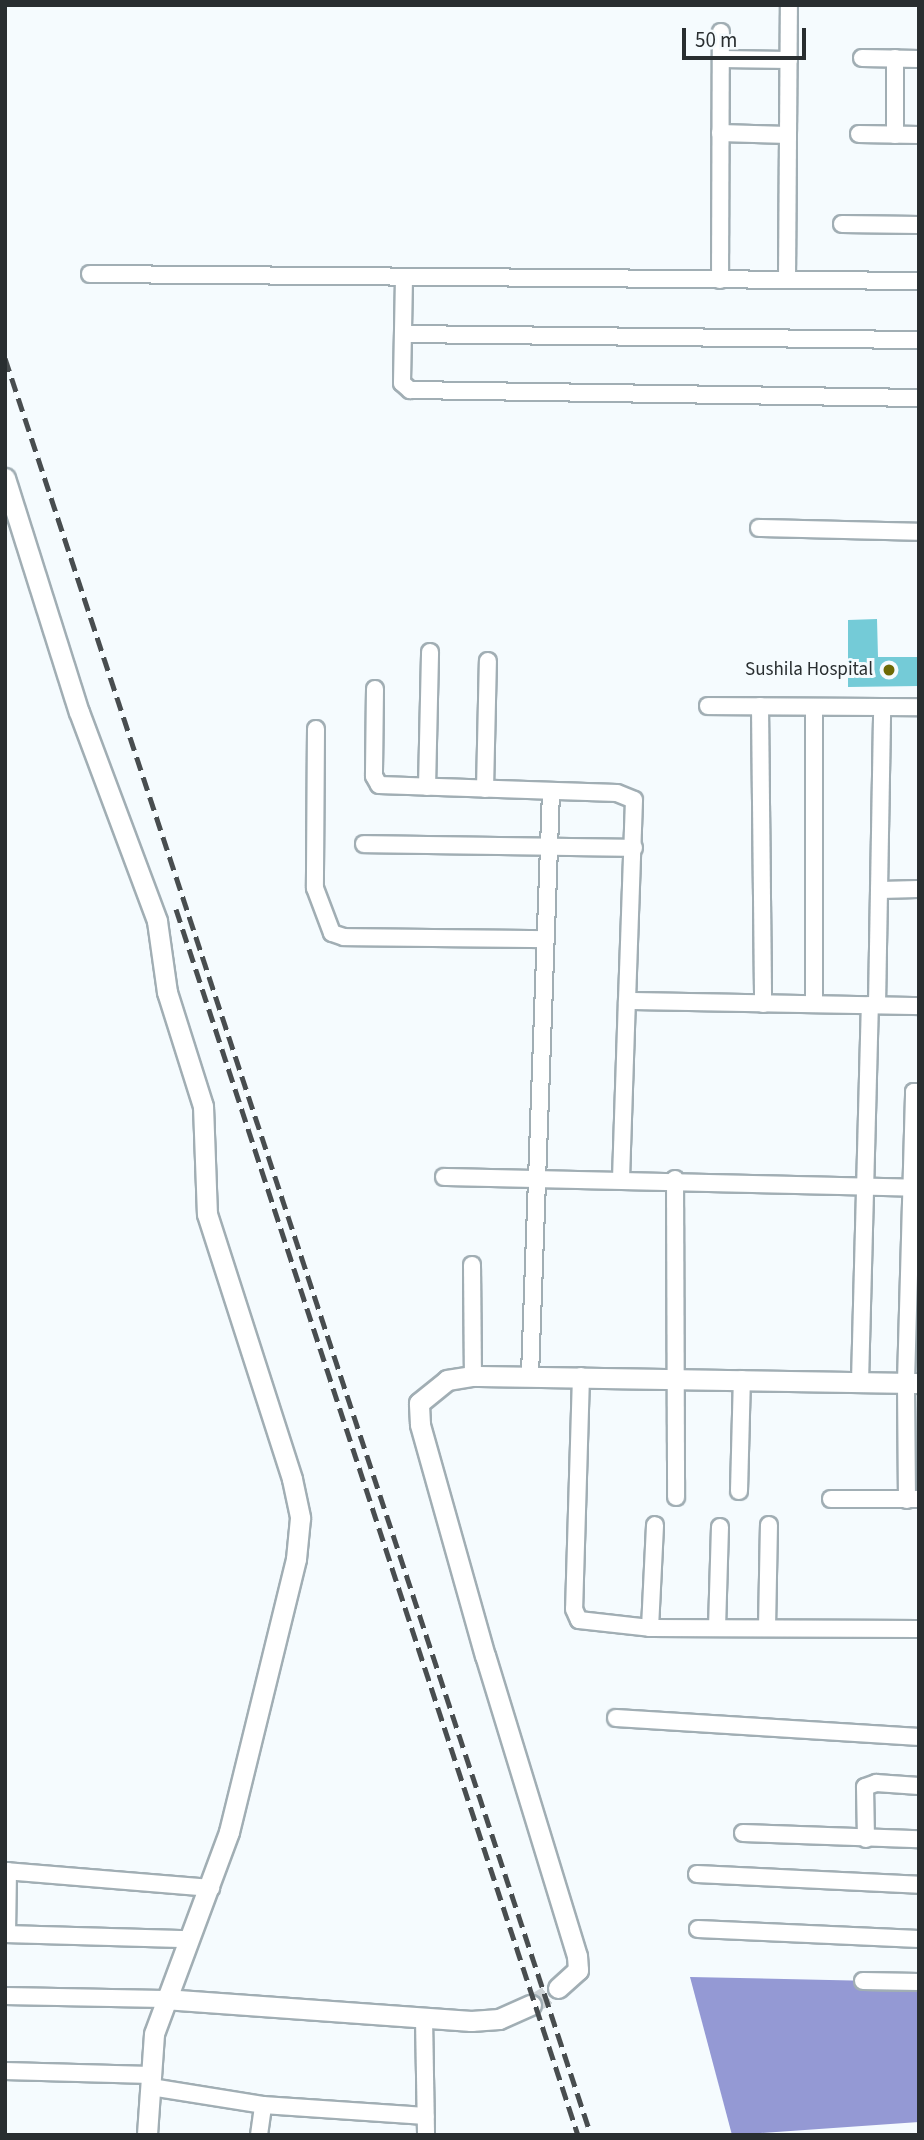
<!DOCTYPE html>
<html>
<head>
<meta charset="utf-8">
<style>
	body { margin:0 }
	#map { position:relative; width:924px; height:2140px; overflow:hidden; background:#f5fbfe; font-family:"Source Sans 3",sans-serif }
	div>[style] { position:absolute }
	.water>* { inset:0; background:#9499d4 }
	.building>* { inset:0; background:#74cbd7 }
	.tertiary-tunnel>* { height:19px; margin-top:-9.5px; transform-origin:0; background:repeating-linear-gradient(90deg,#ccd2d5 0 19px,transparent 0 29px) }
	.roads { filter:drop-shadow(2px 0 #a1aeb4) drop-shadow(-2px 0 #a1aeb4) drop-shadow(0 2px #a1aeb4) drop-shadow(0 -2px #a1aeb4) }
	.minor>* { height:16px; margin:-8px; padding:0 8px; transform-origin:8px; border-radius:8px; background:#fff }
	.tertiary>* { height:19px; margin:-9.5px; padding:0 9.5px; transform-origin:9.5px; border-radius:9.5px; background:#fff }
	.rail>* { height:5px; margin-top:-2.5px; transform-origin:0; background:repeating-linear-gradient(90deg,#484d4f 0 14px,transparent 0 21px) }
	.dots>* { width:19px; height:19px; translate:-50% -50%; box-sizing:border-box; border:4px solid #f5fbfe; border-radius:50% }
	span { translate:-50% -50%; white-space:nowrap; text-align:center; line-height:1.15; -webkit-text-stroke:6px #f5fbfe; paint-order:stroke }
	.poi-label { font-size:19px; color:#292e30 }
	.right { translate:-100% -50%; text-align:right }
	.frame { position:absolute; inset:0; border:7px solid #292e30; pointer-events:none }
	.scale { position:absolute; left:682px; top:28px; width:124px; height:32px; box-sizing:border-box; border:4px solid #292e30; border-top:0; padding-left:9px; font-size:21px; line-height:24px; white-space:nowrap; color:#292e30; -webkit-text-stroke:5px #f5fbfe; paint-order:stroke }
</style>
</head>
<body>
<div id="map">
	<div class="water">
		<div style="clip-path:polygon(690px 1977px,919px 1982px,919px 2122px,732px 2135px)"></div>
	</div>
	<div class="building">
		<div style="clip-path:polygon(877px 619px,878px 657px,919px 657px,919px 686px,848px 687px,848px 620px)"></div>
	</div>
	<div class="tertiary-tunnel">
		<div style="left:531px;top:2005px;width:32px;rotate:-32deg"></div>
	</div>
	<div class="roads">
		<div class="minor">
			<div style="left:862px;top:58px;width:57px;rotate:1deg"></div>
			<div style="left:895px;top:58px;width:77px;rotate:90deg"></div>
			<div style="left:721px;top:59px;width:68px;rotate:0.8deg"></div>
			<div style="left:720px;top:133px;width:68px;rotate:1.7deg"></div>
			<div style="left:859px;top:134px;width:60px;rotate:1deg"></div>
			<div style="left:842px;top:224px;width:77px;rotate:0.7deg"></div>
			<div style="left:90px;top:274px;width:829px;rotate:0.48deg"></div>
			<div style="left:404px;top:278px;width:105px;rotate:91.1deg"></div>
			<div style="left:402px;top:383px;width:11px;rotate:41deg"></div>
			<div style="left:410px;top:390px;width:509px;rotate:0.9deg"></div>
			<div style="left:720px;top:280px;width:248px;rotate:-89.8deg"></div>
			<div style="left:787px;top:280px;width:275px;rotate:-89.6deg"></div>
			<div style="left:403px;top:334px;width:516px;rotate:0.67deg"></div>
			<div style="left:759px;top:528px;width:160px;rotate:1.4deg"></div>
			<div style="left:375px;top:689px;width:87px;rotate:90.7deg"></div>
			<div style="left:374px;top:776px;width:10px;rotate:61deg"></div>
			<div style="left:379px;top:785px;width:238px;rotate:1.9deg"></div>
			<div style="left:617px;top:793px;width:18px;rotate:22deg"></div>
			<div style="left:634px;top:800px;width:201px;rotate:92deg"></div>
			<div style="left:708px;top:706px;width:211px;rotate:0.3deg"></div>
			<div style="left:760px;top:706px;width:298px;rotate:89.4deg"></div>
			<div style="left:814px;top:707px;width:297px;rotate:90deg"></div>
			<div style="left:316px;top:729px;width:159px;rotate:90.4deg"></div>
			<div style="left:315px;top:888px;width:48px;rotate:69.3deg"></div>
			<div style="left:332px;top:933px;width:13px;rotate:18deg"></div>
			<div style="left:344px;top:937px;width:202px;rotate:0.6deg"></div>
			<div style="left:427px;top:787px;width:135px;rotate:-88.7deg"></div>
			<div style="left:485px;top:789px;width:128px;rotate:-88.7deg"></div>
			<div style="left:364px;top:844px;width:270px;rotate:0.8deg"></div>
			<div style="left:879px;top:890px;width:40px;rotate:-1.4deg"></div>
			<div style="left:877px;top:1005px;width:298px;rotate:-89deg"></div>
			<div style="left:444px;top:1177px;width:475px;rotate:1.3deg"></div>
			<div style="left:621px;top:1179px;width:178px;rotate:-88.1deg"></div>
			<div style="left:627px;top:1001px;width:292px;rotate:1deg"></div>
			<div style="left:675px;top:1179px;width:318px;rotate:89.8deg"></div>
			<div style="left:472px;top:1265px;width:111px;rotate:89.5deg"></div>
			<div style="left:530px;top:1375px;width:584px;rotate:-87.94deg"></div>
			<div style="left:581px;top:1376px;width:233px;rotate:91.7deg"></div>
			<div style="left:574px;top:1609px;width:12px;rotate:66deg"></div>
			<div style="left:579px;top:1620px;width:71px;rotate:6.4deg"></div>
			<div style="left:650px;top:1628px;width:269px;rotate:0.2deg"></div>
			<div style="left:860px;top:1382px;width:377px;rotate:-88.5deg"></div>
			<div style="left:739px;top:1491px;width:112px;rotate:-88.5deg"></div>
			<div style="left:831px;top:1499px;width:88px"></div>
			<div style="left:907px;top:1500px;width:118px;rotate:-90.5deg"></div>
			<div style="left:906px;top:1382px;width:290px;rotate:-88.4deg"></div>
			<div style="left:914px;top:1092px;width:5px"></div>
			<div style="left:650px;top:1628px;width:103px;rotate:-87.2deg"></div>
			<div style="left:717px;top:1628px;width:101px;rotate:-88.3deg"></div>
			<div style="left:767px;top:1628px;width:103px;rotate:-88.9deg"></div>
			<div style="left:616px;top:1718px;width:304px;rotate:3.6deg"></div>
			<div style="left:743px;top:1833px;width:176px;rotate:2deg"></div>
			<div style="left:866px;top:1839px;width:52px;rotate:-91.1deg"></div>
			<div style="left:865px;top:1787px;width:12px;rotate:-20deg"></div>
			<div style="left:876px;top:1783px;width:43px;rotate:4deg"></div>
			<div style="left:5px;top:1871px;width:207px;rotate:4.7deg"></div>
			<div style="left:697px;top:1874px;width:222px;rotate:2.8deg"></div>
			<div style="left:698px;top:1929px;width:221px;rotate:2.6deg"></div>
			<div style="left:5px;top:1934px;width:184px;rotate:1.6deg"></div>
			<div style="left:7px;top:1934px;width:63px;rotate:-89.1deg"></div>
			<div style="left:863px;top:1981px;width:56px;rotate:1deg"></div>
			<div style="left:5px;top:1996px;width:159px;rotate:1.1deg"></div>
			<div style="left:424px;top:2018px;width:117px;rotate:89deg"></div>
			<div style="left:5px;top:2071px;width:146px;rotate:1.6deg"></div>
			<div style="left:151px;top:2087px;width:113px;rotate:9.1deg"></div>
			<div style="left:263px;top:2105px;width:163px;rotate:3.9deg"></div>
			<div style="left:259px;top:2135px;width:30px;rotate:-82deg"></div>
		</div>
		<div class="tertiary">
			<div style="left:5px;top:478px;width:245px;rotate:72.5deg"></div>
			<div style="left:79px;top:712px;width:223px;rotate:69.5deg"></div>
			<div style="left:157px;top:921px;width:72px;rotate:82deg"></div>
			<div style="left:167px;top:992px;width:120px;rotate:72.5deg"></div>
			<div style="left:203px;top:1106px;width:108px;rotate:87.9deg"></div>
			<div style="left:207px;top:1214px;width:278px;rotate:72.2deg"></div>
			<div style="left:292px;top:1479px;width:40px;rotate:78deg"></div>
			<div style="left:300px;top:1518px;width:41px;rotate:95.6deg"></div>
			<div style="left:296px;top:1559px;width:281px;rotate:103.8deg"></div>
			<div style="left:229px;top:1832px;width:215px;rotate:110.4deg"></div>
			<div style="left:154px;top:2034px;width:101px;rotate:94deg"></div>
			<div style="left:558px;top:1988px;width:27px;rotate:-42deg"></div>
			<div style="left:578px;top:1970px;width:14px;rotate:-94deg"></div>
			<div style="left:577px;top:1956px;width:314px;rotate:-107deg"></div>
			<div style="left:485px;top:1656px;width:241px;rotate:-105.7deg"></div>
			<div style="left:420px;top:1424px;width:21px;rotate:-93deg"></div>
			<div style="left:419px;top:1403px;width:36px;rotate:-39deg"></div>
			<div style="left:447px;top:1380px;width:26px;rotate:-9deg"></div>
			<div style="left:473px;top:1376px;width:446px;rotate:0.9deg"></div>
			<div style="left:164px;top:1999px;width:308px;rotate:4.1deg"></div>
			<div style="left:471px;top:2021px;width:28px;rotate:-4deg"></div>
			<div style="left:499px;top:2019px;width:35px;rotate:-24deg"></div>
		</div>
	</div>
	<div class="rail">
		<div style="left:5px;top:358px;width:1871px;rotate:71.75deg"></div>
		<div style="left:176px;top:909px;width:1290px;rotate:71.85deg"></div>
	</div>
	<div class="dots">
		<div style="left:889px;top:670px;background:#6d6a05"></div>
	</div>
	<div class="poi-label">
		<span class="right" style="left:873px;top:670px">Sushila Hospital</span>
	</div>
	<div class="frame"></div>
	<div class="scale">50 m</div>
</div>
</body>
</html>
